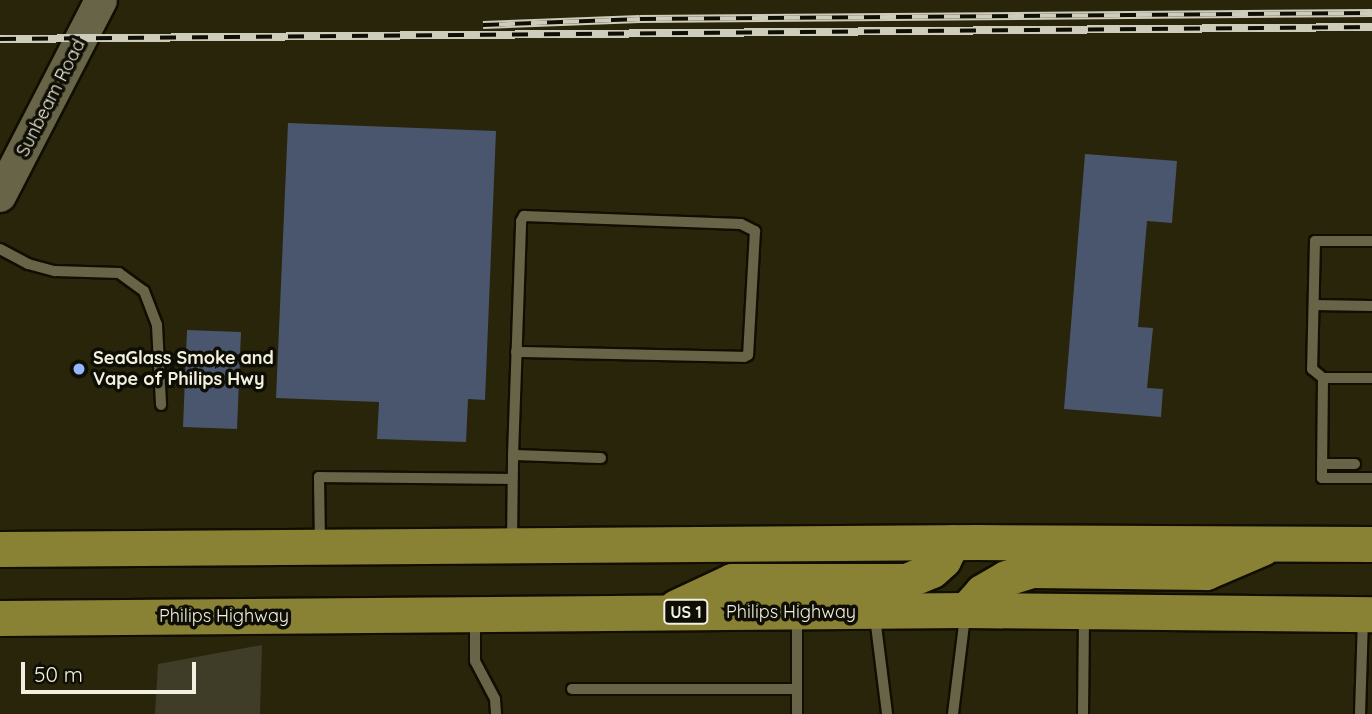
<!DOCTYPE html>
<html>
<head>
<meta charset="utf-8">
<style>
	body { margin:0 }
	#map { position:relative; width:1372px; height:714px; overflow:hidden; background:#28250a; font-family:Quicksand,sans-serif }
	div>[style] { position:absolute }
	.green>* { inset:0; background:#3f3d27 }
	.building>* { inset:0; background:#4a556e }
	.roads { filter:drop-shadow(2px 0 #110e00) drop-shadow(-2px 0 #110e00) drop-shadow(0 2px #110e00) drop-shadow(0 -2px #110e00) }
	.lane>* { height:10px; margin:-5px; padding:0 5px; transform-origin:5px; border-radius:5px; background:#676448 }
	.secondary>* { height:32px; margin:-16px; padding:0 16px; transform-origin:16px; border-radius:16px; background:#676448 }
	.primary>* { height:35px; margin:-17.5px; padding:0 17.5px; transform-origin:17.5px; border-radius:17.5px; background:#898134 }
	.rail>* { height:8px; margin-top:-4px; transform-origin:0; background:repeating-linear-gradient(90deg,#0f0e04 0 16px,#ceccba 0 32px); box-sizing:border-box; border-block:2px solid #ceccba }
	.dots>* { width:19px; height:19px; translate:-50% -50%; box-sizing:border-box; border:4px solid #0f0e04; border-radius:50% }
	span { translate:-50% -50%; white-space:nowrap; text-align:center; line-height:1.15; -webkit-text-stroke:7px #0f0e04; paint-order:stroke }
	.shield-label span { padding:2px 5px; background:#0f0e04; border:2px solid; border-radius:5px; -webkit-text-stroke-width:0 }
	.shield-label { font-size:16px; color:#f2f1e1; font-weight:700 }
	.street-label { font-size:18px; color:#f2f1e1 }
	.poi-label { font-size:18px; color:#f2f1e1; font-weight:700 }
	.left { translate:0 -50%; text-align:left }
	.scale { position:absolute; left:21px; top:662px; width:175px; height:32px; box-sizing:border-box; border:4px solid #f2f1e1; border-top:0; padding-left:9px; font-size:21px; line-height:24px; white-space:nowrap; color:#f2f1e1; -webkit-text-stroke:5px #0f0e04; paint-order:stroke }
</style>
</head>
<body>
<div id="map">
	<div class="green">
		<div style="clip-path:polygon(262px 645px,260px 714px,155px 714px,158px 664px)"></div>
	</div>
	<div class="building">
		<div style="clip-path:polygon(288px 123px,496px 131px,485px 400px,468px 399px,466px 442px,377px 439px,379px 402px,276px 398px)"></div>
		<div style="clip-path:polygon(1085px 154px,1177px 161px,1172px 223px,1147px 221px,1138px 327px,1153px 328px,1147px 388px,1163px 389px,1161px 417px,1064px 409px)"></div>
		<div style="clip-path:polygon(187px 330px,241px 332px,237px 429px,183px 427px)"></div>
	</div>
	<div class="roads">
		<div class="lane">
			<div style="left:1372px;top:241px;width:57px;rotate:180deg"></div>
			<div style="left:1315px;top:241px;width:128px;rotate:91.3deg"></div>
			<div style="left:1312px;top:369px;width:14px;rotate:39deg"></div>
			<div style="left:1323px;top:378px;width:49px"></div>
			<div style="left:0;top:249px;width:32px;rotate:28deg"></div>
			<div style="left:28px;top:264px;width:28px;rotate:15deg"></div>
			<div style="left:55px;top:271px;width:64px;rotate:1.8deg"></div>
			<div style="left:119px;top:273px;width:31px;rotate:36deg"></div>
			<div style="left:144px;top:291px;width:36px;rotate:69deg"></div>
			<div style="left:157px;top:325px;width:80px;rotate:87.1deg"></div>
			<div style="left:1314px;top:305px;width:58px;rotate:1deg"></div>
			<div style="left:1323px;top:378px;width:100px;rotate:90.6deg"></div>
			<div style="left:1322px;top:478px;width:50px"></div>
			<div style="left:513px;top:455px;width:234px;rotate:-88deg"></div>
			<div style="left:521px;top:221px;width:6px;rotate:-59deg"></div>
			<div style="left:524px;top:216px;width:217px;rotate:2.1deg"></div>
			<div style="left:741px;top:224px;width:16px;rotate:27deg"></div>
			<div style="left:755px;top:231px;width:124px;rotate:93.2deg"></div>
			<div style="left:748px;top:355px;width:4px;rotate:153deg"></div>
			<div style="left:744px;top:357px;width:228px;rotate:-178.7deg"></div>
			<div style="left:1322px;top:464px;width:33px"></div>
			<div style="left:512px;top:542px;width:87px;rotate:-89.3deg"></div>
			<div style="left:513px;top:455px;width:88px;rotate:2deg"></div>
			<div style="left:320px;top:543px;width:66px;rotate:-90.9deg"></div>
			<div style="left:319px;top:477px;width:193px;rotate:0.6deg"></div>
			<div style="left:475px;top:617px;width:44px;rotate:90deg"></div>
			<div style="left:475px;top:661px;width:43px;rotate:62.2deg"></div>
			<div style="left:495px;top:699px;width:15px;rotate:86deg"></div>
			<div style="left:875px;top:617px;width:98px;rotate:82.9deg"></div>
			<div style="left:572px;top:689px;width:225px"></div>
			<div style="left:797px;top:714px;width:100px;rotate:-90deg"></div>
			<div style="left:953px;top:714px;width:99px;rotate:-83deg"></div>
			<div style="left:1083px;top:714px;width:97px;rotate:-89.4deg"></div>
			<div style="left:1360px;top:714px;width:95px;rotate:-88.2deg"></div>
		</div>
		<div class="secondary">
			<div style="left:0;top:196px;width:220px;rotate:-62.7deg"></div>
		</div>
		<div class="primary">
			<div style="left:0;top:549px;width:977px;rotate:-0.41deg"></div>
			<div style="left:977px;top:542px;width:395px;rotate:0.3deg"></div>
			<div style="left:676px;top:607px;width:62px;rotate:-24.9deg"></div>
			<div style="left:732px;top:581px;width:174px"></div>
			<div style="left:906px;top:581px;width:28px;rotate:-23deg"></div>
			<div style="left:932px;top:570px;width:15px;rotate:-42deg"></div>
			<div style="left:943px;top:560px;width:20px;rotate:-63deg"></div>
			<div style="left:966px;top:610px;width:24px;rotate:-48deg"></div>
			<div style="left:982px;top:592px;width:28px;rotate:-30deg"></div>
			<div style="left:1006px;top:578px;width:27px;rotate:-17deg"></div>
			<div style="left:1032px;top:570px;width:174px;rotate:0.7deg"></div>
			<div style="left:1206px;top:572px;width:61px;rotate:-23.2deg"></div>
			<div style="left:0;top:618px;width:966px;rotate:-0.47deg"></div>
			<div style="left:966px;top:610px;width:406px;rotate:0.6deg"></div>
		</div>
	</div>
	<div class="rail">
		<div style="left:483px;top:25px;width:157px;rotate:-2.2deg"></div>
		<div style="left:640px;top:19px;width:732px;rotate:-0.47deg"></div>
		<div style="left:0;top:39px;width:1372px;rotate:-0.5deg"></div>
	</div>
	<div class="dots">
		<div style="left:79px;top:369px;background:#96b6fd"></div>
	</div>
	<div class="shield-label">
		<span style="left:686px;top:612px">US 1</span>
	</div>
	<div class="street-label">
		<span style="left:51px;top:98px;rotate:-63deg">Sunbeam Road</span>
		<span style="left:791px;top:612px">Philips Highway</span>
		<span style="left:224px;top:616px">Philips Highway</span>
	</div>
	<div class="poi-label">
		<span class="left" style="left:93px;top:369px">SeaGlass Smoke and<br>Vape of Philips Hwy</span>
	</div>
	<div class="scale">50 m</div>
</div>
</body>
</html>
